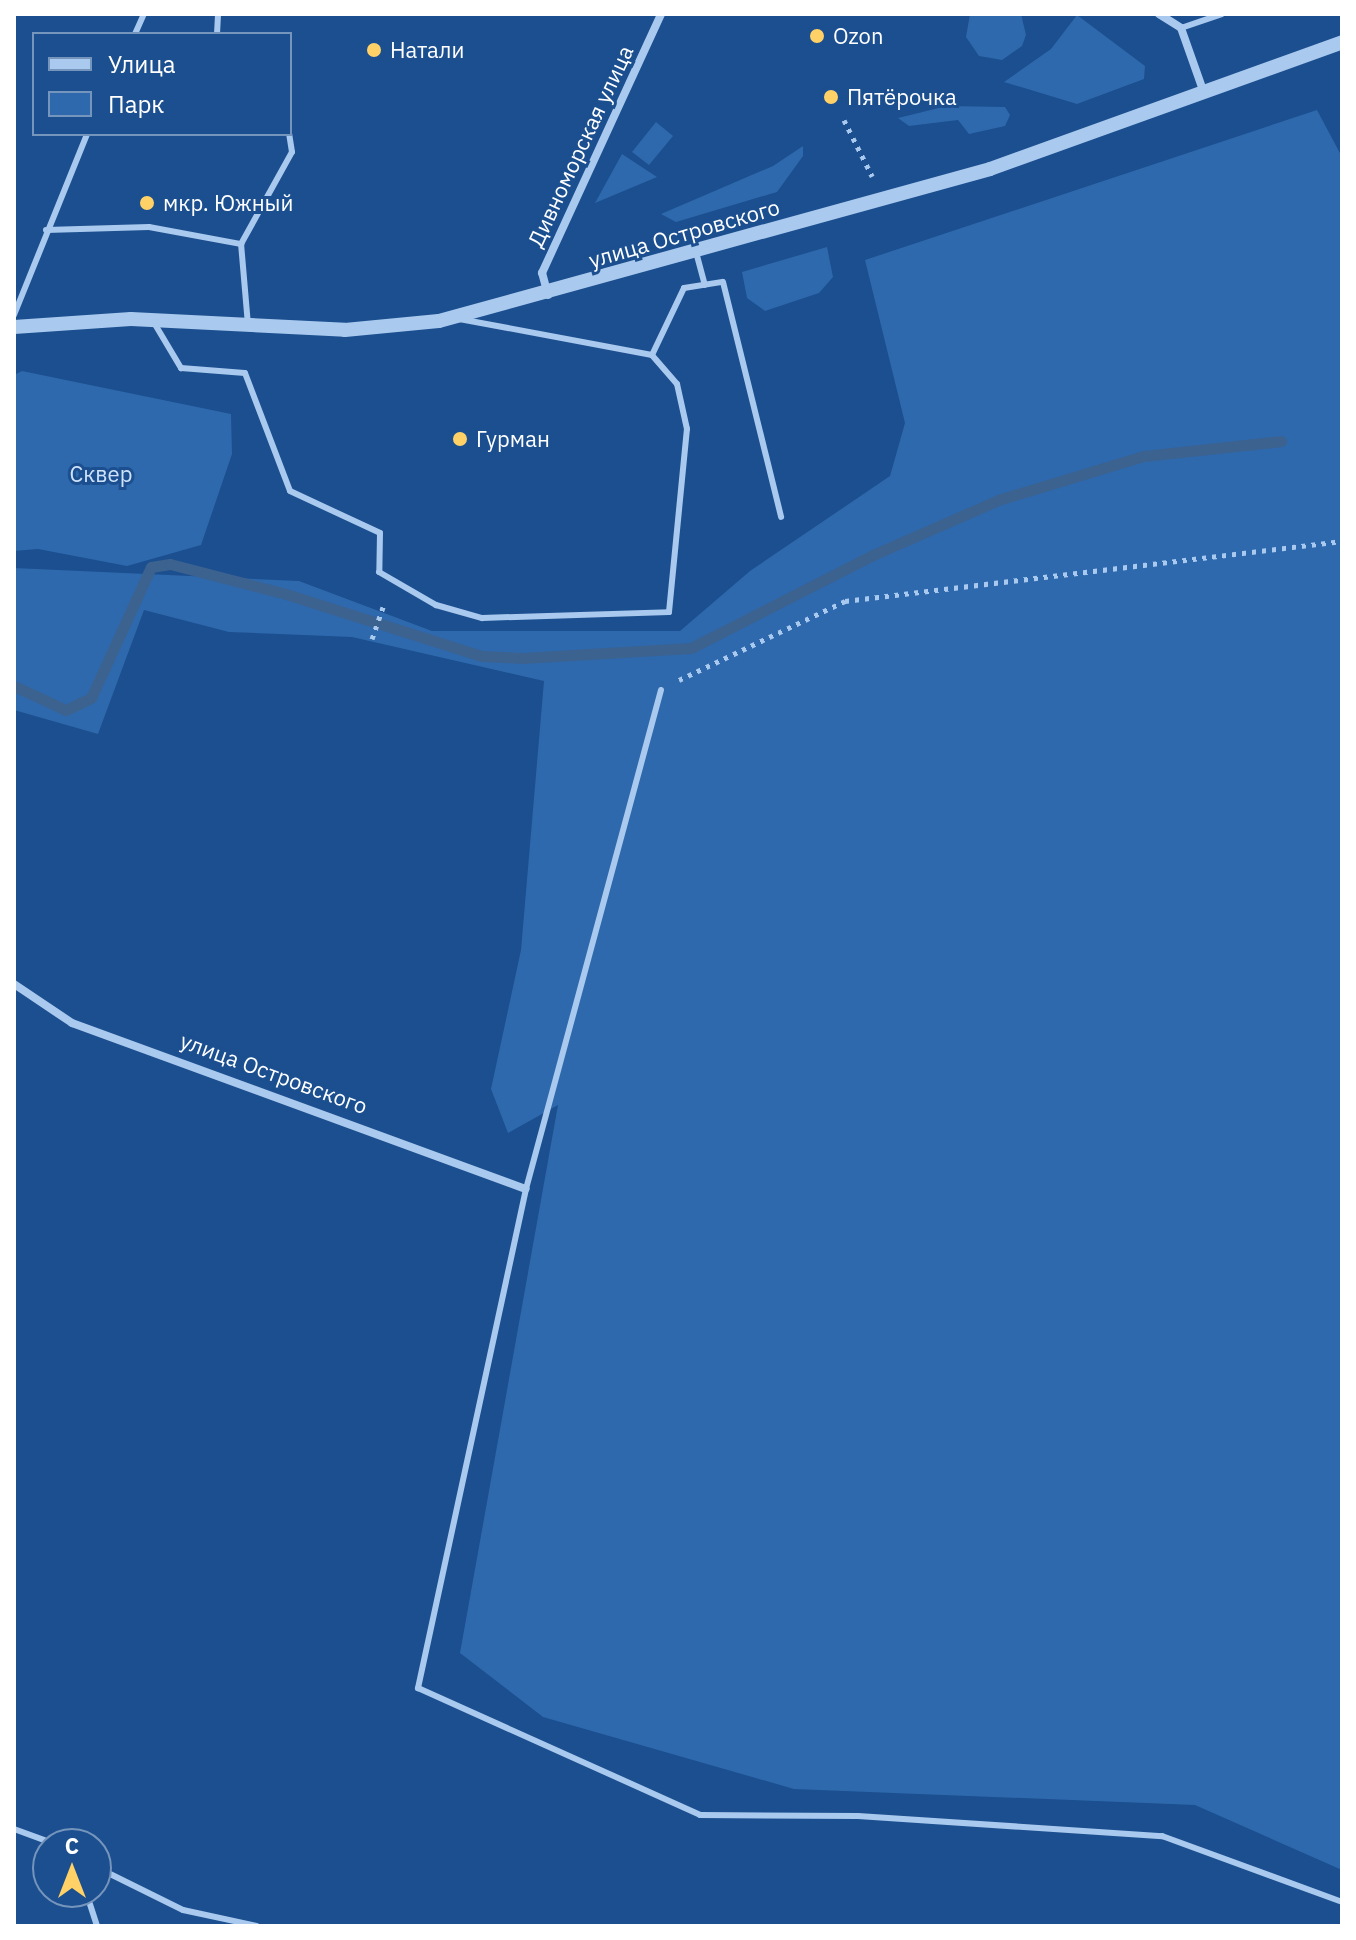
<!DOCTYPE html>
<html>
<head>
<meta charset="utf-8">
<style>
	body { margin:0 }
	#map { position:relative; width:1356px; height:1940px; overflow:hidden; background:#1b4f8f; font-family:"IBM Plex Sans",sans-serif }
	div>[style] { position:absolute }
	.green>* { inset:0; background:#2e69ad }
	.stream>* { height:11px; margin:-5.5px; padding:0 5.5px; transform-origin:5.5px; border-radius:5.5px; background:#3c6290 }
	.path>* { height:5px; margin-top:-2.5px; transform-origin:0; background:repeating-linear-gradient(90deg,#a9c9ee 0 4px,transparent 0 10px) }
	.service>* { height:6px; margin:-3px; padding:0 3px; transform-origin:3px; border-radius:3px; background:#a9c9ee }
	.minor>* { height:8px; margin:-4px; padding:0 4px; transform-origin:4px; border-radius:4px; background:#a9c9ee }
	.tertiary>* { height:14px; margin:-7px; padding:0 7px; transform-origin:7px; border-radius:7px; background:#a9c9ee }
	.dots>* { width:22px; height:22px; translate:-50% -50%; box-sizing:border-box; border:4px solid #1b4f8f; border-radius:50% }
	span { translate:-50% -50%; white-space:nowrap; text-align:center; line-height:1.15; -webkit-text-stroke:6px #1b4f8f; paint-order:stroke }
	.poi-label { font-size:22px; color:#fff }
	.left { translate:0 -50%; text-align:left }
	.street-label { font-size:22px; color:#fff }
	.park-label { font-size:22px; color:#cfe3fa }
	.frame { position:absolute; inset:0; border:16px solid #fff; pointer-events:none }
	.legend { position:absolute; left:32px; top:32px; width:260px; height:104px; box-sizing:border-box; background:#1b4f8f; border:2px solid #7695bc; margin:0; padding:10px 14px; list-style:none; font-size:24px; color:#fff }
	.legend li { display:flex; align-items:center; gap:16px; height:40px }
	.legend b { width:40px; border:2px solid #7695bc }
	.north { position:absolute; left:32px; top:1828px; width:80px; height:80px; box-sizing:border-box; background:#1b4f8f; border:2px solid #7695bc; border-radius:50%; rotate:0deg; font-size:22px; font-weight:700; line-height:32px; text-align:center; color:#fff }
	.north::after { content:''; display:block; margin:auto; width:28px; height:36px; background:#ffd166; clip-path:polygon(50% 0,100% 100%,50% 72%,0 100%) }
</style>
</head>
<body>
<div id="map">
	<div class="green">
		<div style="clip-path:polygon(970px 14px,1021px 14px,1026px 35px,1022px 46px,1002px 60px,979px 56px,966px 37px)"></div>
		<div style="clip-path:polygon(1077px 15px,1145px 66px,1144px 79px,1077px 104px,1004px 82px,1051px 49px)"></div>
		<div style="clip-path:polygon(947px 106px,1005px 107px,1010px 115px,1005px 126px,969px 134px,958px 120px,909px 126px,898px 118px)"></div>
		<div style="clip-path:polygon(1317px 110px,1342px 157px,1342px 1870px,1195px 1805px,794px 1789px,543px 1717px,460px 1653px,558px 1105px,508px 1133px,491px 1089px,521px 950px,544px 681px,352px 637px,229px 632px,144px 610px,98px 734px,14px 710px,14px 568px,299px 581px,432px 631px,680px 631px,750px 571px,890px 476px,905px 423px,865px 260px)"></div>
		<div style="clip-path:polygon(656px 122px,673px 136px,649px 165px,632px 152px)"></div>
		<div style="clip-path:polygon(803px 146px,803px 156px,777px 192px,676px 222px,661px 214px,773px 166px)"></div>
		<div style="clip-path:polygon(622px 154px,657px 177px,595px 203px)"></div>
		<div style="clip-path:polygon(827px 247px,833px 277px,819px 293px,765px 311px,747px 298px,742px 272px)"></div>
		<div style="clip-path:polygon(22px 371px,231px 414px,232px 454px,201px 545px,127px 566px,38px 549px,14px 551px,14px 375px)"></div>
	</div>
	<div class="stream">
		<div style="left:14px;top:686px;width:57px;rotate:24.8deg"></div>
		<div style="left:66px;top:710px;width:28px;rotate:-26deg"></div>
		<div style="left:91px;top:698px;width:144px;rotate:-65.4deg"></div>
		<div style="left:151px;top:567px;width:19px;rotate:-9deg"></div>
		<div style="left:170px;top:564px;width:120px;rotate:14.5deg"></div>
		<div style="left:286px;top:594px;width:205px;rotate:17.6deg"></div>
		<div style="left:481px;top:656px;width:42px;rotate:2.7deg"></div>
		<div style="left:523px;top:658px;width:168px;rotate:-3.4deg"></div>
		<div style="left:691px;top:648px;width:204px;rotate:-27.1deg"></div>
		<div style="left:873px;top:555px;width:137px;rotate:-23.7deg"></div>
		<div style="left:998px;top:500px;width:152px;rotate:-16.8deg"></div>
		<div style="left:1144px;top:456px;width:138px;rotate:-6.2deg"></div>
	</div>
	<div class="path">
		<div style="left:844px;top:120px;width:63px;rotate:63.4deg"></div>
		<div style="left:372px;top:639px;width:34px;rotate:-71deg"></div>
		<div style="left:679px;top:680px;width:184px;rotate:-25.4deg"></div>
		<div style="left:845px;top:601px;width:501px;rotate:-6.88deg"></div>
	</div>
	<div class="service">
		<div style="left:1181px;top:28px;width:43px;rotate:-18.9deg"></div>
		<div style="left:135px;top:34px;width:22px;rotate:-66deg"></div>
		<div style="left:217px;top:34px;width:20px;rotate:-87deg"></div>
		<div style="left:46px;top:230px;width:103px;rotate:-1.7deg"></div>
		<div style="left:149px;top:227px;width:94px;rotate:10.5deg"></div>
		<div style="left:696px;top:252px;width:34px;rotate:75deg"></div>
		<div style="left:14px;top:315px;width:195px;rotate:-68deg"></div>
		<div style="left:153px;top:321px;width:55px;rotate:59.2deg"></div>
		<div style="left:181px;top:368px;width:64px;rotate:4.5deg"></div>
		<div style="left:245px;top:373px;width:126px;rotate:69.1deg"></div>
		<div style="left:290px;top:491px;width:99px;rotate:25deg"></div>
		<div style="left:380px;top:533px;width:39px;rotate:91deg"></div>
		<div style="left:379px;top:572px;width:66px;rotate:30.1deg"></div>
		<div style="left:436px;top:605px;width:48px;rotate:15.8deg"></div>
		<div style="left:482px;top:618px;width:187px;rotate:-1.8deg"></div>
		<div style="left:669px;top:612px;width:184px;rotate:-84.4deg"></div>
		<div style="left:687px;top:429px;width:46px;rotate:-102.5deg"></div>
		<div style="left:677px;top:384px;width:38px;rotate:-131deg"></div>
		<div style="left:652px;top:355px;width:196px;rotate:-169.4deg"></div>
		<div style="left:248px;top:325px;width:81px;rotate:-94.9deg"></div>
		<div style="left:241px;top:244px;width:105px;rotate:-61deg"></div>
		<div style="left:292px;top:152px;width:18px;rotate:-99deg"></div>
		<div style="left:652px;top:355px;width:74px;rotate:-64.5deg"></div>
		<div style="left:684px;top:288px;width:39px;rotate:-9deg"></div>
		<div style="left:723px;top:282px;width:242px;rotate:76.1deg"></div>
		<div style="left:661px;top:690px;width:517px;rotate:105.14deg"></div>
		<div style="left:526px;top:1189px;width:511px;rotate:102.21deg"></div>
		<div style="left:418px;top:1688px;width:309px;rotate:24.2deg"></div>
		<div style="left:700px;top:1815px;width:158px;rotate:0.4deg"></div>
		<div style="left:858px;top:1816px;width:305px;rotate:3.8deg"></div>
		<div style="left:1162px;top:1836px;width:192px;rotate:20.1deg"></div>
		<div style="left:14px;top:1829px;width:44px;rotate:20.1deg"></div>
		<div style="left:96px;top:1867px;width:97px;rotate:26.3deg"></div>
		<div style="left:183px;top:1910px;width:76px;rotate:12.2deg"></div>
		<div style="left:86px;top:1892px;width:36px;rotate:72deg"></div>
	</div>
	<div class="minor">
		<div style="left:1159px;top:14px;width:26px;rotate:32deg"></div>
		<div style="left:1181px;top:28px;width:66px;rotate:70.5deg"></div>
		<div style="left:548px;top:295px;width:23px;rotate:-105deg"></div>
		<div style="left:542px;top:273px;width:285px;rotate:-65.3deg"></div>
		<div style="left:14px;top:984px;width:70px;rotate:33.9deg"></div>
		<div style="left:72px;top:1023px;width:483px;rotate:20.1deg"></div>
	</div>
	<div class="tertiary">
		<div style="left:14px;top:327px;width:117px;rotate:-3.9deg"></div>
		<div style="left:131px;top:319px;width:214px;rotate:2.9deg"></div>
		<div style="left:345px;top:330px;width:94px;rotate:-5.5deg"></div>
		<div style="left:439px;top:321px;width:572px;rotate:-15.42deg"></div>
		<div style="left:990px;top:169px;width:374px;rotate:-19.8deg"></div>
	</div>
	<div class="dots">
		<div style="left:817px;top:36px;background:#ffd166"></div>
		<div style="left:374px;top:50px;background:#ffd166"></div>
		<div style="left:831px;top:97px;background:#ffd166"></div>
		<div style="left:147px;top:203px;background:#ffd166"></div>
		<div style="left:460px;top:439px;background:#ffd166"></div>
	</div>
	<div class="poi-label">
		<span class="left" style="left:833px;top:36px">Ozon</span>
		<span class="left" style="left:390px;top:50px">Натали</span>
		<span class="left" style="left:847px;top:97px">Пятёрочка</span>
		<span class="left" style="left:163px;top:203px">мкр. Южный</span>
		<span class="left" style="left:476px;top:439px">Гурман</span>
	</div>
	<div class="street-label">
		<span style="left:580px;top:146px;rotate:-65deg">Дивноморская улица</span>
		<span style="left:684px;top:233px;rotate:-16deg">улица Островского</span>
		<span style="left:274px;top:1073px;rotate:20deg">улица Островского</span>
	</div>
	<div class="park-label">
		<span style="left:101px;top:474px">Сквер</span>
	</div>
	<div class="frame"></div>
	<ul class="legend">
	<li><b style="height:10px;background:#a9c9ee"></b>Улица</li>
	<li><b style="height:22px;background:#2e69ad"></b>Парк</li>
	</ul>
	<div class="north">С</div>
</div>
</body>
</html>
